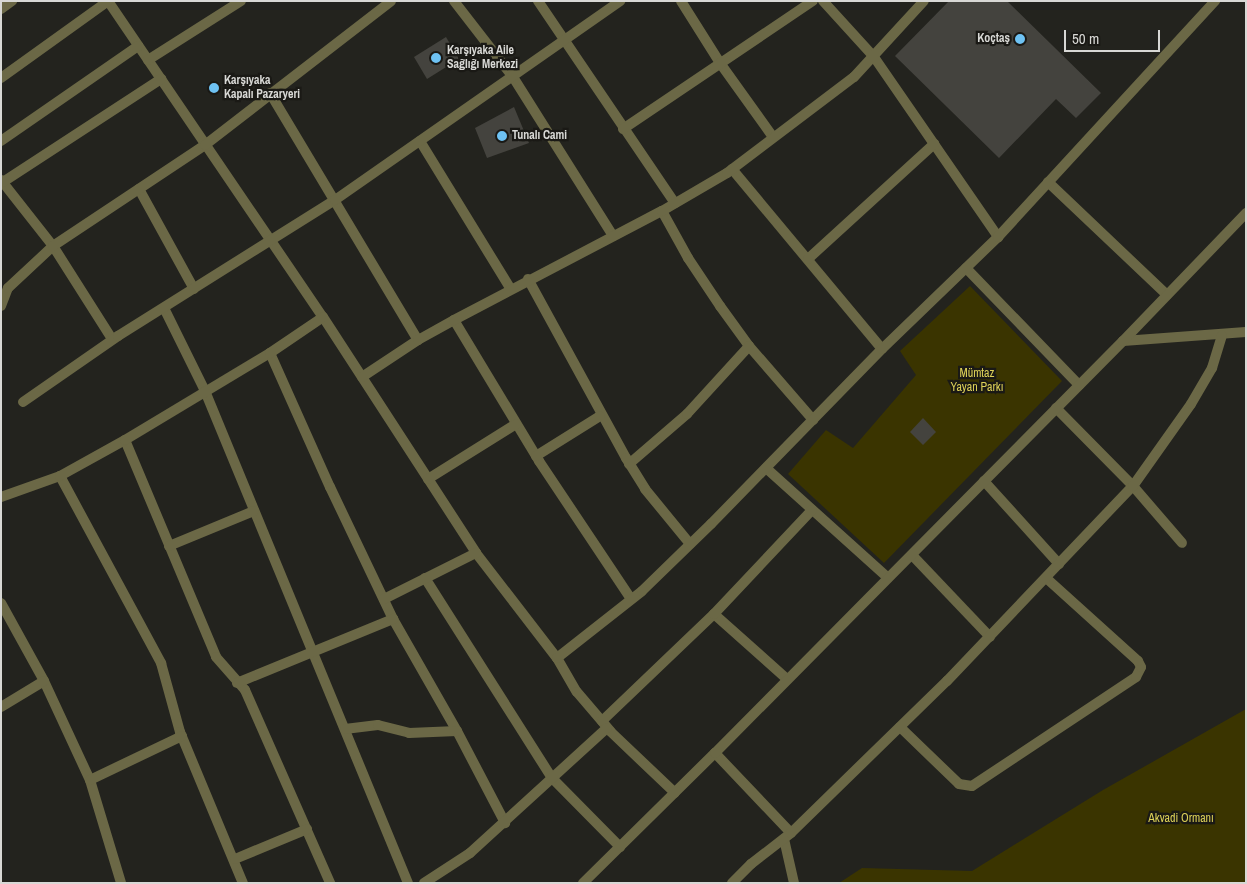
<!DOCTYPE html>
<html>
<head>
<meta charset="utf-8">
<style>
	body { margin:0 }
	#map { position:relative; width:1247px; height:884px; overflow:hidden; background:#23231e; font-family:"Archivo Narrow",sans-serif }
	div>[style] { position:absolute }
	.green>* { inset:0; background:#3a3400 }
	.building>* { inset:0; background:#44433e }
	.street>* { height:10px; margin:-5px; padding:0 5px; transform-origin:5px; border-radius:5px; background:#6b6846 }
	.dots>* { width:14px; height:14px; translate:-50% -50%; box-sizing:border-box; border:2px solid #1a1915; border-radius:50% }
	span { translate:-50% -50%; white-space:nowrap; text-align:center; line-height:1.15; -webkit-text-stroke:4.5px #1a1915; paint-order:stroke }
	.poi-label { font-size:12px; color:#d8d8d5; font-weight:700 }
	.right { translate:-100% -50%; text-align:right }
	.left { translate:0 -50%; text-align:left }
	.park-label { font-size:12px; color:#ddd158 }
	.frame { position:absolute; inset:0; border:2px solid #d8d8d5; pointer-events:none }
	.scale { position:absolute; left:1064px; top:30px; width:96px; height:22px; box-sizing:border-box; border:2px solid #d8d8d5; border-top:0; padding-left:6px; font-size:15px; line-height:18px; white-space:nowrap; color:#d8d8d5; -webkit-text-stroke:4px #1a1915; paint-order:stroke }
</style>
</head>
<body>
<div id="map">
	<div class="green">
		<div style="clip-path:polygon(970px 286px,1062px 381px,884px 563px,788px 474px,826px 430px,853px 448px,916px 375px,900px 351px)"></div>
		<div style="clip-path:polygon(1246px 709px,1246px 883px,839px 883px,862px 868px,972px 871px,1103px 790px)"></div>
	</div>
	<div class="building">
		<div style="clip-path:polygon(949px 1px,1007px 1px,1101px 93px,1076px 118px,1056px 99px,999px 158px,895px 56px)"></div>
		<div style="clip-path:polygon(446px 37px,459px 59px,427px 79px,414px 57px)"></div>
		<div style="clip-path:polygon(514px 107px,529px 143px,487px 158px,475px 128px)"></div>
		<div style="clip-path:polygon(923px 418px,936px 432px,923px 445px,910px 432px)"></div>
	</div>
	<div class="street">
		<div style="left:108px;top:1px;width:382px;rotate:55.8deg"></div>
		<div style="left:323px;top:317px;width:281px;rotate:57deg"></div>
		<div style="left:476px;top:553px;width:133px;rotate:52.4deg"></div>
		<div style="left:557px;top:658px;width:39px;rotate:60deg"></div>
		<div style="left:577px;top:692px;width:52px;rotate:49.6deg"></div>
		<div style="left:611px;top:732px;width:88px;rotate:43.6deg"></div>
		<div style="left:454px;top:1px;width:96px;rotate:52.2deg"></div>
		<div style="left:513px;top:77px;width:188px;rotate:57.8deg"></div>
		<div style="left:538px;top:1px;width:244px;rotate:55.9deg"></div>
		<div style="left:681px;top:1px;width:73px;rotate:57.8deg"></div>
		<div style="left:720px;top:63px;width:91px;rotate:54.4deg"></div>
		<div style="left:823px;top:1px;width:76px;rotate:47.7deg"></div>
		<div style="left:874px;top:57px;width:219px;rotate:55.4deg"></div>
		<div style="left:1px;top:9px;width:14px;rotate:-36deg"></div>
		<div style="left:148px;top:60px;width:110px;rotate:-32.4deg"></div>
		<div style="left:1px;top:78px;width:132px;rotate:-35.7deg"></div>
		<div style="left:270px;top:93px;width:288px;rotate:59.1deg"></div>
		<div style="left:623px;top:129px;width:229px;rotate:-34deg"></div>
		<div style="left:1px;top:141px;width:167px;rotate:-34.7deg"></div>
		<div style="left:420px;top:141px;width:172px;rotate:58.5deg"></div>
		<div style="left:732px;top:169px;width:234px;rotate:50.2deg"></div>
		<div style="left:1px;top:180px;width:84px;rotate:51.8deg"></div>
		<div style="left:53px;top:246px;width:110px;rotate:57.6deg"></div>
		<div style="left:3px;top:182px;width:189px;rotate:-33.1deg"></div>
		<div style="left:1048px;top:182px;width:164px;rotate:43.5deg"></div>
		<div style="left:139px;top:189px;width:114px;rotate:61.2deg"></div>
		<div style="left:662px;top:211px;width:54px;rotate:61deg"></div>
		<div style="left:688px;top:258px;width:58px;rotate:56.3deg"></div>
		<div style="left:720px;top:306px;width:49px;rotate:54.1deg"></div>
		<div style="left:749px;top:346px;width:98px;rotate:49.1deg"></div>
		<div style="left:808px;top:259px;width:171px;rotate:-42.4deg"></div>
		<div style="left:966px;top:268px;width:163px;rotate:46deg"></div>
		<div style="left:528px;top:279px;width:204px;rotate:61.3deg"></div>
		<div style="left:626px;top:458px;width:36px;rotate:58deg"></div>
		<div style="left:645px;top:489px;width:71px;rotate:50.7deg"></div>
		<div style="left:1px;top:306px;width:19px;rotate:-69deg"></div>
		<div style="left:8px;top:288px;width:62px;rotate:-43deg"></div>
		<div style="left:53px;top:246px;width:182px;rotate:-33.6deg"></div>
		<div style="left:205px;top:145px;width:235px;rotate:-37.7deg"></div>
		<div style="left:164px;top:308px;width:93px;rotate:63.7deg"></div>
		<div style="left:205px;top:391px;width:532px;rotate:67.58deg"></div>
		<div style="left:454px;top:320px;width:165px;rotate:58.9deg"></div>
		<div style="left:539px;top:461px;width:166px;rotate:56.3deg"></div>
		<div style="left:1123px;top:341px;width:123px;rotate:-4.2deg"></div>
		<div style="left:270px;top:353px;width:147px;rotate:65.9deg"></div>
		<div style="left:330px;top:487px;width:146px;rotate:64.5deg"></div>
		<div style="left:393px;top:619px;width:129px;rotate:60.3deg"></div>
		<div style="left:457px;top:731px;width:104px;rotate:62.4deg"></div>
		<div style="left:362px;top:377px;width:67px;rotate:-33.5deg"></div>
		<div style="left:418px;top:340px;width:41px;rotate:-29.1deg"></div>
		<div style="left:454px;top:320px;width:235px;rotate:-27.7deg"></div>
		<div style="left:662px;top:211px;width:75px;rotate:-30.3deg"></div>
		<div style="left:727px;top:173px;width:159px;rotate:-37.1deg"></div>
		<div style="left:854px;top:77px;width:103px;rotate:-47.4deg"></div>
		<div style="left:23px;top:402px;width:116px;rotate:-34.8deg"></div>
		<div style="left:118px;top:336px;width:256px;rotate:-32.1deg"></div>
		<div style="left:335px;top:200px;width:348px;rotate:-34.9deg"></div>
		<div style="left:1056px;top:408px;width:110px;rotate:45.4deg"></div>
		<div style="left:1133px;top:486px;width:75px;rotate:49.3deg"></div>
		<div style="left:125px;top:440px;width:235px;rotate:67.2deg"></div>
		<div style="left:216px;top:657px;width:44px;rotate:48.7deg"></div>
		<div style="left:245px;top:690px;width:211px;rotate:66.2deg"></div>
		<div style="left:536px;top:456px;width:75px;rotate:-32deg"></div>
		<div style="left:629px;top:464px;width:77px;rotate:-40.8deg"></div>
		<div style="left:687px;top:414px;width:92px;rotate:-47.6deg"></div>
		<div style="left:766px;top:468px;width:164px;rotate:42deg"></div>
		<div style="left:60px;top:476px;width:213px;rotate:61.6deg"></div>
		<div style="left:161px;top:663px;width:72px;rotate:74.6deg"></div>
		<div style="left:180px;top:732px;width:164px;rotate:67.4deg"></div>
		<div style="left:428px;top:479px;width:104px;rotate:-32deg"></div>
		<div style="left:984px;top:481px;width:112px;rotate:47.9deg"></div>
		<div style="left:1px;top:497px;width:63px;rotate:-19.6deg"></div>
		<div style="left:60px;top:476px;width:74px;rotate:-29deg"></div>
		<div style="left:125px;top:440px;width:169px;rotate:-31deg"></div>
		<div style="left:270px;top:353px;width:64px;rotate:-34.2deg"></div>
		<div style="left:169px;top:546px;width:92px;rotate:-22.4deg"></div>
		<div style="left:912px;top:555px;width:113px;rotate:46.4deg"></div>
		<div style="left:425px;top:578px;width:237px;rotate:57.6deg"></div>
		<div style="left:552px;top:778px;width:97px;rotate:45.4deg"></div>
		<div style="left:384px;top:599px;width:103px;rotate:-26.6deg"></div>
		<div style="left:1px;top:603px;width:89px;rotate:61.1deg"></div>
		<div style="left:44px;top:681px;width:109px;rotate:65.1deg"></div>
		<div style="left:90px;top:780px;width:108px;rotate:73.2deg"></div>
		<div style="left:714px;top:614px;width:98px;rotate:41.7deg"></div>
		<div style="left:557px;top:658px;width:108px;rotate:-38.2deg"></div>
		<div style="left:642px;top:591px;width:96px;rotate:-44.2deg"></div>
		<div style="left:711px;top:524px;width:245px;rotate:-45.7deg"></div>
		<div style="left:882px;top:349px;width:161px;rotate:-44deg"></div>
		<div style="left:998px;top:237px;width:321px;rotate:-47.4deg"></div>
		<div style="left:237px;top:683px;width:169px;rotate:-22.3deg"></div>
		<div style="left:1px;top:707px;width:50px;rotate:-31.2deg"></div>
		<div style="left:602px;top:721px;width:155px;rotate:-43.7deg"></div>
		<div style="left:714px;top:614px;width:143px;rotate:-46.7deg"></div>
		<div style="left:900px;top:727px;width:82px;rotate:44deg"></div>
		<div style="left:959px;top:784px;width:13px;rotate:9deg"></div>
		<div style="left:972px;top:786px;width:197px;rotate:-33.6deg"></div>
		<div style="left:1136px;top:677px;width:11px;rotate:-63deg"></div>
		<div style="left:1141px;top:667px;width:7px;rotate:-117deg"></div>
		<div style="left:1138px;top:661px;width:124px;rotate:-137.9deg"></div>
		<div style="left:345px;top:729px;width:33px;rotate:-7deg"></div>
		<div style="left:378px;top:725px;width:32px;rotate:14deg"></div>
		<div style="left:409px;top:733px;width:48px;rotate:-2.4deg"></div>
		<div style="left:715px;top:753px;width:110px;rotate:46.5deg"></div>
		<div style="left:90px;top:780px;width:102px;rotate:-25.6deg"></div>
		<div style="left:784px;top:839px;width:45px;rotate:77.2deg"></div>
		<div style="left:235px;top:859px;width:78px;rotate:-22.6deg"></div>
		<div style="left:424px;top:883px;width:55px;rotate:-33.1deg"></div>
		<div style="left:470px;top:853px;width:185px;rotate:-42.4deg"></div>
		<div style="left:583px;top:883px;width:185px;rotate:-44.6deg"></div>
		<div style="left:715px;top:753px;width:580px;rotate:-45.28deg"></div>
		<div style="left:1123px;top:341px;width:178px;rotate:-46.1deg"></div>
		<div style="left:732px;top:883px;width:27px;rotate:-45deg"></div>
		<div style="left:751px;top:864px;width:51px;rotate:-37.8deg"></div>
		<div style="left:791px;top:833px;width:218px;rotate:-44.3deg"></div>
		<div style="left:947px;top:681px;width:269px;rotate:-46.4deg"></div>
		<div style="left:1133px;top:486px;width:100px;rotate:-54.7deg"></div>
		<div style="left:1191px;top:404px;width:42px;rotate:-59.7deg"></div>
		<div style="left:1212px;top:368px;width:34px;rotate:-73deg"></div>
	</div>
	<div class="dots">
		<div style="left:1020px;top:39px;background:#6ec2f3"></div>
		<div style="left:436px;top:58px;background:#6ec2f3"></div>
		<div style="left:214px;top:88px;background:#6ec2f3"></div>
		<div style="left:502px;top:136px;background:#6ec2f3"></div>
	</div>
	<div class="poi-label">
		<span class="right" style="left:1010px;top:39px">Koçtaş</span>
		<span class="left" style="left:447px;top:58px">Karşıyaka Aile<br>Sağlığı Merkezi</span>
		<span class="left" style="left:224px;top:88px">Karşıyaka<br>Kapalı Pazaryeri</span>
		<span class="left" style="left:512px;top:136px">Tunalı Cami</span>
	</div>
	<div class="park-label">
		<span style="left:977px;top:381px">Mümtaz<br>Yayan Parkı</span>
		<span style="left:1181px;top:819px">Akvadi Ormanı</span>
	</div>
	<div class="frame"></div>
	<div class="scale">50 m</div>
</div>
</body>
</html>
